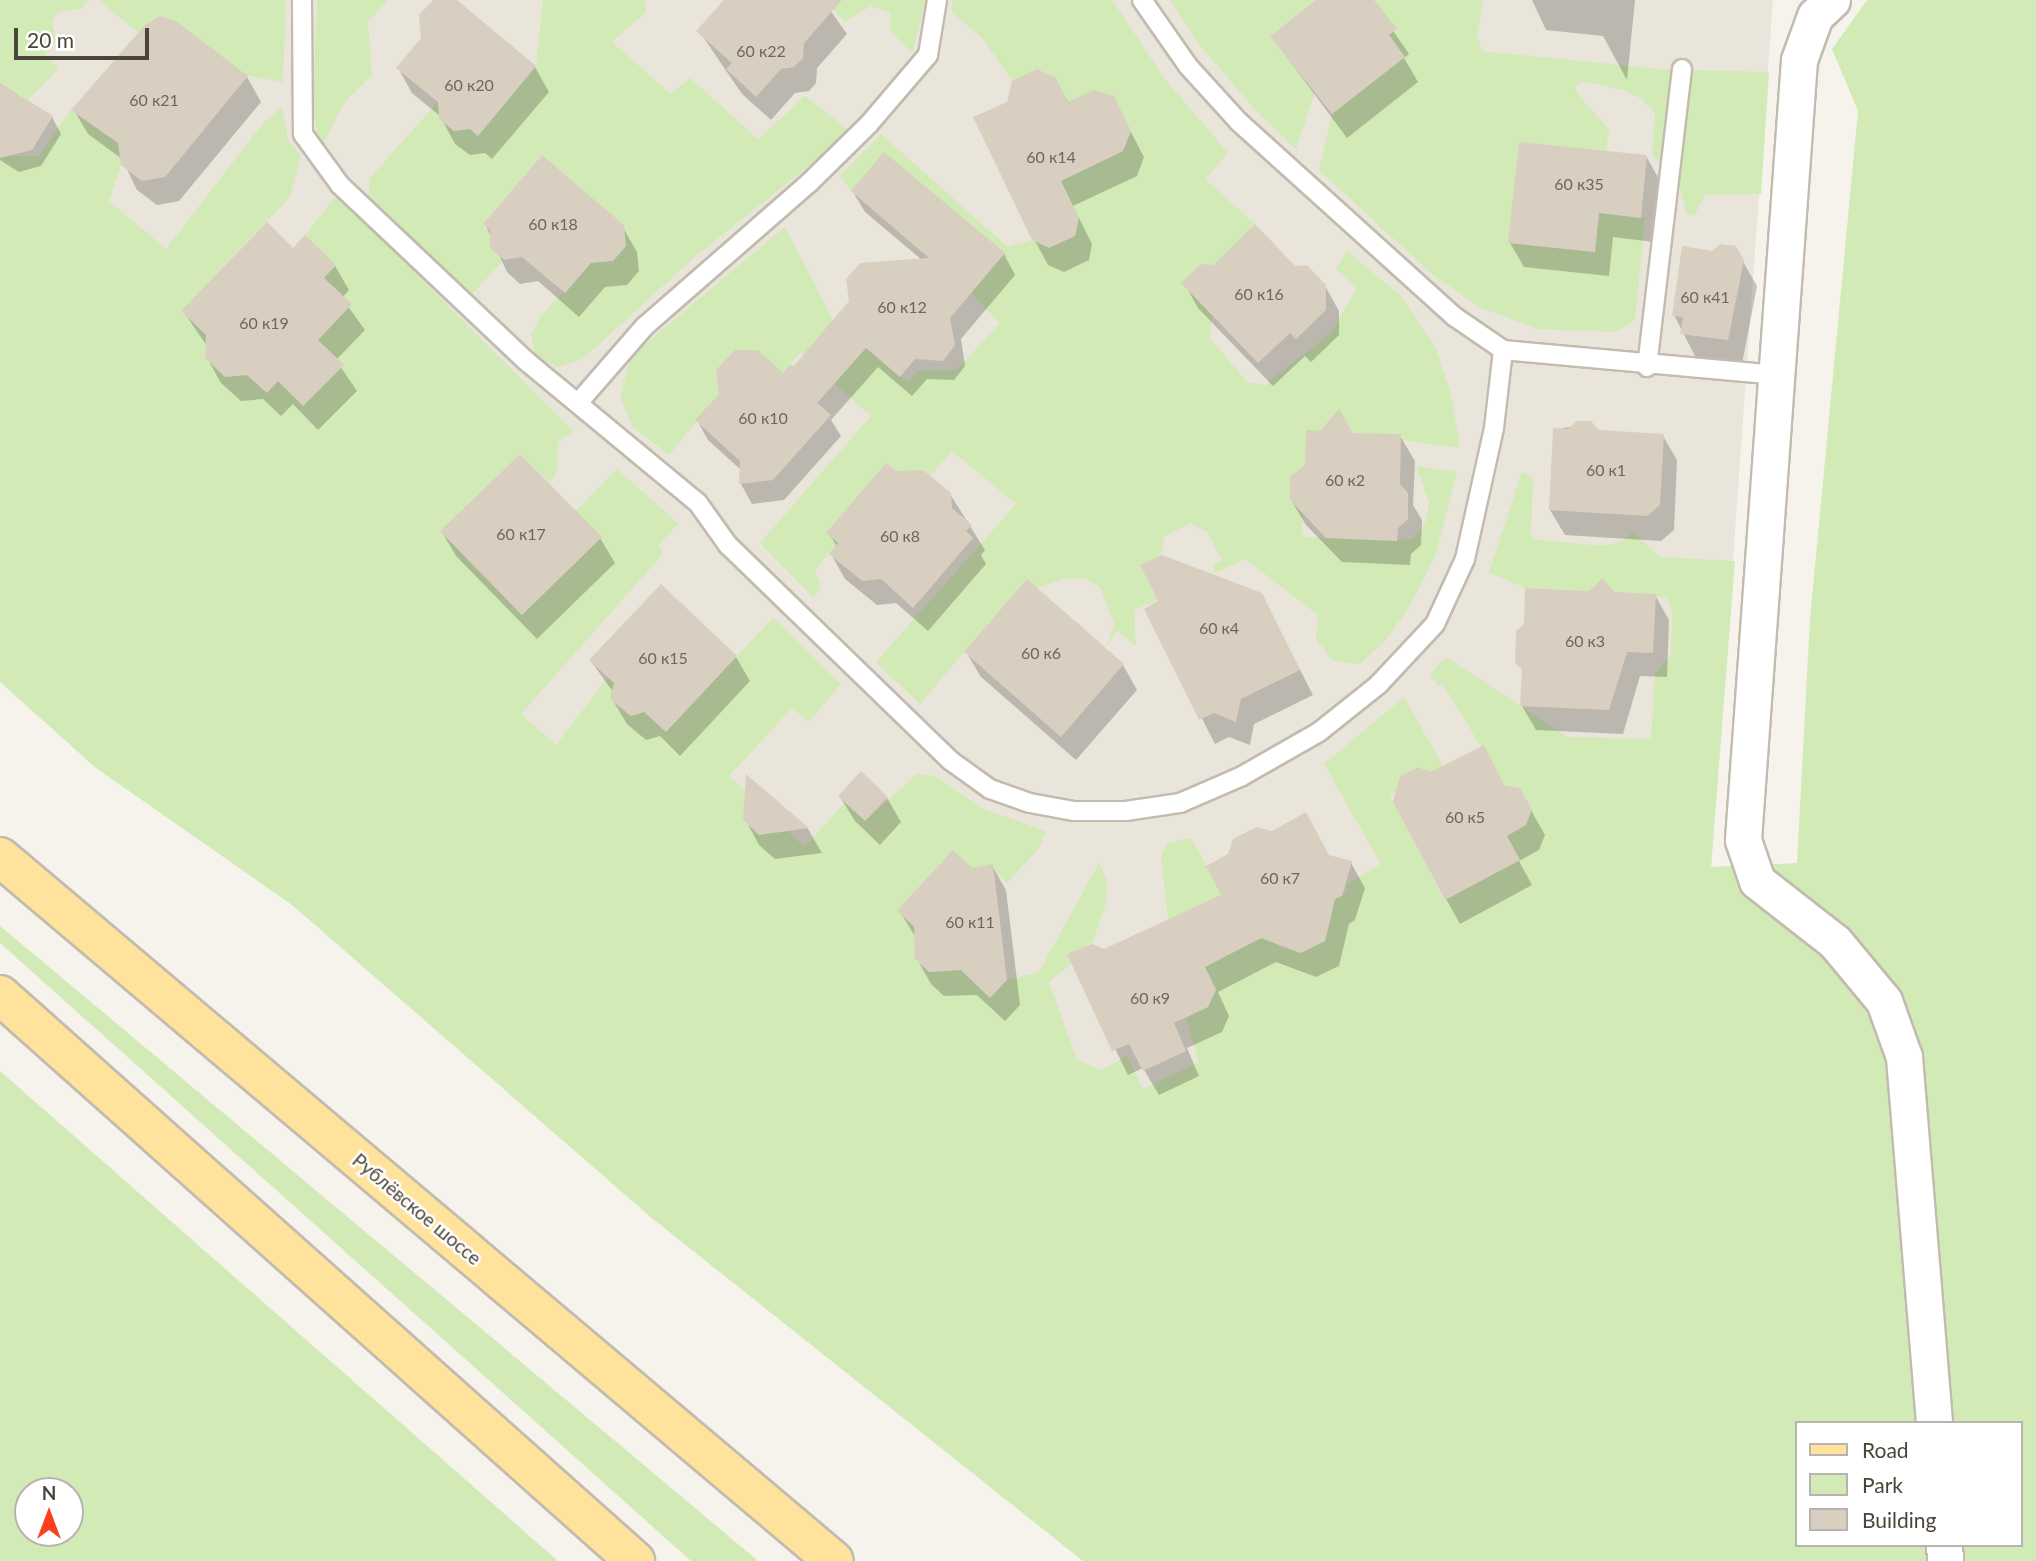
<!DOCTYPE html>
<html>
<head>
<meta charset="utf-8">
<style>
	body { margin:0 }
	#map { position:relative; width:2036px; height:1561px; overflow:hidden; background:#f6f3ec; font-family:Lato,sans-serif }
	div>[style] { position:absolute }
	.residential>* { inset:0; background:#eae5da }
	.green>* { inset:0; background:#d2eab5 }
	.shadow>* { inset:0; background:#0003 }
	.building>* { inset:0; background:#d8cfc1 }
	.roads { filter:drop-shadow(2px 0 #c2bbae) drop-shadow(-2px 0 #c2bbae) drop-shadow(0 2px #c2bbae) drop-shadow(0 -2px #c2bbae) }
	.service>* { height:18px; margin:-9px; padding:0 9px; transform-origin:9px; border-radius:9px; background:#fff }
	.minor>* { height:35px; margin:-17.5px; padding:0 17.5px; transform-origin:17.5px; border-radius:17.5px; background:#fff }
	.primary>* { height:38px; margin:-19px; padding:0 19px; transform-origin:19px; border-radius:19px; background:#ffe39c }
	span { translate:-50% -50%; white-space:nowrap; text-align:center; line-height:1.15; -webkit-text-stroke:5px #fff; paint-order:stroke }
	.number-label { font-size:16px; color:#6e675b }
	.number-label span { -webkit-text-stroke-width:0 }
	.street-label { font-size:19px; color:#4b4439 }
	.legend { position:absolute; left:1795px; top:1421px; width:228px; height:126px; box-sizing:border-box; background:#fff; border:2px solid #b7b4b0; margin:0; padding:9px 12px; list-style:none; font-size:21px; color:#4b4439 }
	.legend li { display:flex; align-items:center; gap:14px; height:35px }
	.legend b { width:35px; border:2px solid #b7b4b0 }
	.north { position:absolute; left:14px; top:1477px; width:70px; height:70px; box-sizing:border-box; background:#fff; border:2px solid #b7b4b0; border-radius:50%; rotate:0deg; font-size:19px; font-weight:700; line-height:28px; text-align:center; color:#4b4439 }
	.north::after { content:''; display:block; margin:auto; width:24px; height:32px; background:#fc3f1d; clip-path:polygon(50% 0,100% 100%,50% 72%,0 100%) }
	.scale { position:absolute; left:14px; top:28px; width:135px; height:32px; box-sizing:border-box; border:4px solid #4b4439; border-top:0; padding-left:9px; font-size:21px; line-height:24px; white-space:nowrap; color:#4b4439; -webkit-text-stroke:5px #fff; paint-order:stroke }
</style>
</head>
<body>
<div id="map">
	<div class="residential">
		<div style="clip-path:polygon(0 0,1773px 0,1711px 867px,1095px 1243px,0 326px)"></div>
	</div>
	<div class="green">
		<div style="clip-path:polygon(0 0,89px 0,81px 9px,58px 12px,52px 21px,56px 39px,45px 54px,58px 69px,28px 100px,19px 94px,0 99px)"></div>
		<div style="clip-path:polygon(98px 0,286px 0,283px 82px,248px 76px,176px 21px,160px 16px,139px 33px)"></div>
		<div style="clip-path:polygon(317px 0,388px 0,368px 22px,372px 75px,345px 102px,320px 149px,313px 110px)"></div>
		<div style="clip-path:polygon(543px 0,646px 0,646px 12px,612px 42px,671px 94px,690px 78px,758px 139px,805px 96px,851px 132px,696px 256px,584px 358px,558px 367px,535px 356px,531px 334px,540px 317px,624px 225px,542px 155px,483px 223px,504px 260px,470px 296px,368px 198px,370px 178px,438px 102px,439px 120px,454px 131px,470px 129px,478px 136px,536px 66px)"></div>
		<div style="clip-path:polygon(825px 0,926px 0,912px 53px,890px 31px,890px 12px,871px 6px,845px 22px)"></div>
		<div style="clip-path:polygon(952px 0,1112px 0,1164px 78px,1228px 153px,1205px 179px,1255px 224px,1213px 265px,1201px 264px,1212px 315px,1210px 338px,1247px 382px,1265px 385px,1332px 332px,1357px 288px,1336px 269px,1347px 251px,1400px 295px,1435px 346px,1451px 394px,1460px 448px,1401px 440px,1394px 434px,1353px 433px,1346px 421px,1330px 420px,1320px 431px,1306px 431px,1305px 465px,1290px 477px,1290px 500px,1303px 513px,1302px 537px,1390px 540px,1413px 539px,1426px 521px,1429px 502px,1416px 466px,1457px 472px,1436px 554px,1411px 604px,1387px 639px,1360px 664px,1333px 661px,1316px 639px,1318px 615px,1245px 559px,1216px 573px,1212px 565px,1222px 560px,1207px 532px,1190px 523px,1164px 537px,1161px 555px,1140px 565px,1154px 594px,1166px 597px,1134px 610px,1136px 646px,1117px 631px,1106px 648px,1114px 624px,1100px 587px,1085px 579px,1066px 578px,1037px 588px,970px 645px,920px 704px,876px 662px,1016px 504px,952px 451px,930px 476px,923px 470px,909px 471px,838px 543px,815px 570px,821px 588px,813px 597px,760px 543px,871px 416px,800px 353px,783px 373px,716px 370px,719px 394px,669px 455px,633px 427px,620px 397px,631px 356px,785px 227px,833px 320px,908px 383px,918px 370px,957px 370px,1000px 323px,971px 293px,1004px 254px,884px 153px,851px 191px,840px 176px,881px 134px,1008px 247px,1032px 240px,1050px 248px,1061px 181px,1123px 151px,1131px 131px,1114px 96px,1093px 90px,1068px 102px,1056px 78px,1037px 69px,1012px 81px,983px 39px,951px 11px)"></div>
		<div style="clip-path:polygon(1170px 0,1316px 0,1270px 36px,1315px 93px,1296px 149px,1255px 110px,1199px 44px)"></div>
		<div style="clip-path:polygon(1374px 0,1483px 0,1477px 35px,1482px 51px,1660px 69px,1769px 72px,1761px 194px,1705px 195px,1695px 214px,1687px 215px,1679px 185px,1652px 154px,1655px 113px,1642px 99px,1623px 90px,1583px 81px,1575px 86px,1579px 96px,1609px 129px,1606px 151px,1519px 142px,1509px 243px,1595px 252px,1599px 213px,1645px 218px,1635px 320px,1615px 332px,1538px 329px,1479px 307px,1433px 275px,1319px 170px,1332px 114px,1405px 57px,1389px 35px)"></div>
		<div style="clip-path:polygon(evenodd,1867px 0,2036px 0,2036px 1561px,1083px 1561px,653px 1219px,292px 905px,96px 768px,0 682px,0 151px,9px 156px,39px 156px,71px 110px,118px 143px,121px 165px,109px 201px,166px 249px,264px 122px,282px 107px,288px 141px,301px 155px,290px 197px,181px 311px,206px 335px,205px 359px,225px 377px,247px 375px,266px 393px,278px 381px,303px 406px,343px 365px,318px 340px,352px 304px,324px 278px,336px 265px,305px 235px,337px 195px,573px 431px,558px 442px,557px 471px,550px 483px,520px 454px,440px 531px,521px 615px,601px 538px,576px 511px,617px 469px,678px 523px,659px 545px,663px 554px,521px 714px,556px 745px,608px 677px,614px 683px,610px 699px,630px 716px,644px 712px,666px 732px,773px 618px,841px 684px,809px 722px,792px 708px,729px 776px,745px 791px,743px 820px,759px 835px,788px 831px,804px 847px,845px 803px,865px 821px,917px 774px,935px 776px,983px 809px,1046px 831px,1039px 848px,1007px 883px,987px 865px,975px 871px,953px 850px,897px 909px,922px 934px,915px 959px,929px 972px,946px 971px,954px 964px,985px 993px,995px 992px,1007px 980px,1039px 972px,1099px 863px,1107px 879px,1106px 903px,1092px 944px,1077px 950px,1071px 964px,1049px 982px,1077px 1060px,1102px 1070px,1127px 1056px,1143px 1089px,1199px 1062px,1186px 1018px,1208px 1007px,1216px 990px,1209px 974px,1191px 969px,1168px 919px,1161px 856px,1168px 843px,1191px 838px,1249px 945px,1269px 934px,1277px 946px,1301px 953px,1325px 941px,1332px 917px,1327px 903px,1348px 892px,1345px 885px,1381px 864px,1324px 764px,1404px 697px,1443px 766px,1430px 773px,1418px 767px,1400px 776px,1396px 791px,1390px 795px,1444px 900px,1520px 860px,1507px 836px,1532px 808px,1520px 788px,1504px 785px,1443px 684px,1438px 686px,1430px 674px,1446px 657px,1568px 737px,1651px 739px,1655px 673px,1671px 655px,1672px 610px,1667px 598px,1614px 592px,1608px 585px,1595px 585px,1589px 591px,1525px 588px,1489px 572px,1522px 472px,1533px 478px,1531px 539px,1602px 546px,1623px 541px,1633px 532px,1660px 557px,1735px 561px,1711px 867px,1797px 863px,1810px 619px,1858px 111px,1832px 49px,1867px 0,1796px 1423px,2020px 1423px,2020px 1545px,1796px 1545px,1796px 1423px)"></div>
		<div style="clip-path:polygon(0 926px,638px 1460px,758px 1561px,691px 1561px,0 943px)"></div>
		<div style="clip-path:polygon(evenodd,0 1071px,558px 1561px,0 1561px,0 1071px,28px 1491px,70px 1491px,70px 1533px,28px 1533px,28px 1491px)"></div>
	</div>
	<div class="shadow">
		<div style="clip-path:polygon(435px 0,455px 0,535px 67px,549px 92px,492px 159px,485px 153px,470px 155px,455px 144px,440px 116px,412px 93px,398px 68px,423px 38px)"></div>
		<div style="clip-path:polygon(727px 0,823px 0,847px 34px,817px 68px,816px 83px,809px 91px,795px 93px,771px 120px,742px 94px,699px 31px)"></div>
		<div style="clip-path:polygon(1318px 0,1372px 0,1409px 54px,1404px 58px,1418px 82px,1347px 138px,1272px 37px)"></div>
		<div style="clip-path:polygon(1532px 0,1635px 0,1627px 80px,1603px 36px,1546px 30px)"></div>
		<div style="clip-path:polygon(247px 77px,261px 102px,179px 201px,157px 205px,137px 190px,122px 159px,88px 134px,74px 110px)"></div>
		<div style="clip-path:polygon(1055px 79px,1069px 103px,1113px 98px,1144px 157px,1137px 176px,1073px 206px,1092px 244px,1089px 260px,1064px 272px,1048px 265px,1034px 239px)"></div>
		<div style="clip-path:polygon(0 101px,52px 117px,61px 134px,41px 166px,19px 172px,0 160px)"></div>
		<div style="clip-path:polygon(1646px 156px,1660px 181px,1654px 242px,1613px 237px,1609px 276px,1524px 267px,1510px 243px)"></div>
		<div style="clip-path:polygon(853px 192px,1004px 254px,1015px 275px,961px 339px,965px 366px,954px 380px,927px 379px,912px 396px,878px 367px,831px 420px,841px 436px,784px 500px,752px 504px,741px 484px,741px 470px,708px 440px,697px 420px,794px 369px,922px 260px,865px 212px)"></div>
		<div style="clip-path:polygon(485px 224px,622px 226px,637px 252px,639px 271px,627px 285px,605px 287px,579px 317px,538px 281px,520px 284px,507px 272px)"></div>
		<div style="clip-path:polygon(1735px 248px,1757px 286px,1742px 364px,1696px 358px,1674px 315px,1713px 252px)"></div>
		<div style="clip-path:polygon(293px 250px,335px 266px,349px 290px,342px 298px,365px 330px,336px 360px,357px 391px,318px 430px,293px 404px,281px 416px,263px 399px,241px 401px,221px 383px,207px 358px,207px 346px,183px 311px)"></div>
		<div style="clip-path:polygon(1295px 267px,1325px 286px,1339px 311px,1339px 335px,1311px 362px,1305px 356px,1273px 386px,1198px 308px,1184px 283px)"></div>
		<div style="clip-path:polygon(1591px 423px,1598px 432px,1663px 436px,1677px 460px,1674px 530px,1661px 541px,1565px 535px,1550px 510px,1554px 430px)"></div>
		<div style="clip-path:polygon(1352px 434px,1400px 436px,1415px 461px,1413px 505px,1422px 520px,1421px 545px,1411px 554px,1410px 565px,1342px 562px,1306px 525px,1291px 500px)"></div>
		<div style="clip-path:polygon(896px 473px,950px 494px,985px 550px,981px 555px,986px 564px,928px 631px,896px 603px,877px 605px,845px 579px,831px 554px,837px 547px,829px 533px)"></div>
		<div style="clip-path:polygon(442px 532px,600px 538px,615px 563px,537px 639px,456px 556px)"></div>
		<div style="clip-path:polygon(1028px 582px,1123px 665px,1137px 690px,1076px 760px,981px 677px,966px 652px)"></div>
		<div style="clip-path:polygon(1589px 592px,1655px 595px,1669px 620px,1667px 677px,1640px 676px,1623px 734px,1536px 730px,1522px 706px,1524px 673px,1517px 661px)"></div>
		<div style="clip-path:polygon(1261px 594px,1313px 695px,1254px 724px,1250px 745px,1229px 737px,1215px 744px,1146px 609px)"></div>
		<div style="clip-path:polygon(736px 657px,750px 681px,680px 756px,660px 736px,646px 740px,627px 724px,612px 699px,613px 692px,591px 661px)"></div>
		<div style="clip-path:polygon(1430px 774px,1519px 789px,1545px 835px,1539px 850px,1519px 861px,1532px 885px,1460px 924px,1446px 899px)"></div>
		<div style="clip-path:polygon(748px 777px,808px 829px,822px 853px,775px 859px,759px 845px,745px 819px)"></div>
		<div style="clip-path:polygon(840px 797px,887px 798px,901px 822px,880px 845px,855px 821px)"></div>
		<div style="clip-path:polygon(1329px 857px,1351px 863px,1365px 888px,1355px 920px,1349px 924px,1339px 966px,1316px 977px,1276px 962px,1218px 992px,1229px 1016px,1222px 1032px,1187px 1048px,1199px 1076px,1159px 1095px,1143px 1068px,1128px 1075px,1069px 955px,1104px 951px)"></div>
		<div style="clip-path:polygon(992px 866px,1006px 890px,1020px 1005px,1005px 1021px,977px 995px,944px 996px,931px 984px,917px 959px,916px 938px,899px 910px,971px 869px)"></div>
	</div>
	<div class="building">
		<div style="clip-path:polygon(433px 0,457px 0,536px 66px,478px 136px,470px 129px,454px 131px,439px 119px,438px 102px,396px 68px,421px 38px,419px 15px)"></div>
		<div style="clip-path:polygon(724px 0,842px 0,804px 43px,803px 58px,794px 67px,781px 69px,756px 97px,726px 69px,732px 63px,696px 31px)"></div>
		<div style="clip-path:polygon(1316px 0,1374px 0,1397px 29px,1389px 35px,1405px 57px,1332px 114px,1270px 36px)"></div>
		<div style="clip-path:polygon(160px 16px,176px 21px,248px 76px,165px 177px,142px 181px,121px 165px,118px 143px,71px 110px,145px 25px)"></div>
		<div style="clip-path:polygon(1037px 69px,1056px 78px,1068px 102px,1093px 90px,1114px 96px,1131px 131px,1123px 151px,1061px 181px,1079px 218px,1075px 236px,1049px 248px,1032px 240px,973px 117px,1007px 102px,1012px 81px)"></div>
		<div style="clip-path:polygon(0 83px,53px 116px,32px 150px,0 158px)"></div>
		<div style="clip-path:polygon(1519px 142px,1647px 155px,1641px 218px,1599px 213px,1595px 252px,1508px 243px)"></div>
		<div style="clip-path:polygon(884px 152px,1005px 253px,950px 318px,955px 345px,943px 361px,915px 359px,900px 377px,866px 348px,817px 403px,831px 415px,773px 480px,739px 484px,740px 461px,695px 420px,719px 394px,716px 370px,735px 350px,758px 350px,783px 373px,791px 364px,794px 366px,849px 301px,846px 279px,860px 263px,929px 258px,851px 191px)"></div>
		<div style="clip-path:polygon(542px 155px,624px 225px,626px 246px,613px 261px,591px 263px,565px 293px,522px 257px,504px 260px,490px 248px,490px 230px,483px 224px)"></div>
		<div style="clip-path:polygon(267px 222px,293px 248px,305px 235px,336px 265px,324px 278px,352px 304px,318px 340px,344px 365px,303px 406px,278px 381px,267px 393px,247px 375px,225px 377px,205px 358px,206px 335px,181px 311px)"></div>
		<div style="clip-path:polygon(1255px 224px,1295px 266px,1307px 265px,1326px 285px,1326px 310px,1296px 339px,1290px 333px,1258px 363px,1181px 283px,1201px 264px,1213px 265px)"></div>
		<div style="clip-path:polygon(1720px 244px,1736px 246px,1744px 260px,1728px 340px,1680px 334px,1683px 317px,1672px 316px,1682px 246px,1712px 251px)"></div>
		<div style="clip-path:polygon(1339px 409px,1353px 433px,1401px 434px,1400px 484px,1408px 493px,1408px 519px,1398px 528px,1397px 541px,1326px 538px,1290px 500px,1290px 477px,1305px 465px,1306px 430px,1320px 431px)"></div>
		<div style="clip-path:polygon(1577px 421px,1591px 421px,1599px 430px,1664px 434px,1660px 505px,1647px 516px,1549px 510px,1553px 428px,1568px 429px)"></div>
		<div style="clip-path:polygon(520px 454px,602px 537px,522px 615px,440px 531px)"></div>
		<div style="clip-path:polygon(886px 463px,896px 471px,923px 470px,951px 493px,952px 508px,972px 525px,966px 531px,973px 538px,913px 608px,881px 579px,862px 581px,829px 554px,838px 543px,826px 533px)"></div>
		<div style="clip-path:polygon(1162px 555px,1262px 593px,1300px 670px,1241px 699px,1236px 722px,1214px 713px,1199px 720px,1144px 609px,1158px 601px,1140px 565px)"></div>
		<div style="clip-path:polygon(1603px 578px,1614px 592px,1656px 594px,1653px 653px,1627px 652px,1609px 710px,1520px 706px,1522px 670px,1515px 662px,1516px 631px,1524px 624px,1525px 588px,1589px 591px)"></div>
		<div style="clip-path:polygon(1027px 579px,1124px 664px,1061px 737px,964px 652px)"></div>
		<div style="clip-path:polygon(661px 584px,737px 656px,666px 732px,644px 712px,631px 716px,610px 699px,614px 683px,589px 660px)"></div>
		<div style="clip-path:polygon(1484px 745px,1504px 785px,1520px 788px,1532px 809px,1526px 825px,1507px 836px,1520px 860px,1445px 900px,1393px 802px,1400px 776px,1418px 767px,1430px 772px)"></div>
		<div style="clip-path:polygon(861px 771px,888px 797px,865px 821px,838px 796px)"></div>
		<div style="clip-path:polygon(746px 774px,809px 828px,759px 835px,743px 820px)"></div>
		<div style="clip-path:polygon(1306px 812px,1329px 855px,1352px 861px,1342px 896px,1335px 899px,1325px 941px,1301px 953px,1261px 938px,1205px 967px,1216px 990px,1208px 1007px,1174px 1023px,1186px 1051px,1143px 1071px,1129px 1044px,1112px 1051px,1067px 954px,1092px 944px,1104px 949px,1221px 895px,1206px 866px,1228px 854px,1233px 839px,1257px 827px,1272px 831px)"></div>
		<div style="clip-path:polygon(953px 850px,972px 868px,993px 864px,1007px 980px,990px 998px,961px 970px,929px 972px,915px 959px,914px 927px,897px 910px)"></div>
	</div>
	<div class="roads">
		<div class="service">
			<div style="left:302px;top:0;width:134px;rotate:89.6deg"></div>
			<div style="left:303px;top:134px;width:63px;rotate:54deg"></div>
			<div style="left:340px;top:185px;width:255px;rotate:43.4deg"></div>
			<div style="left:525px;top:360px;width:224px;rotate:39.6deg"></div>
			<div style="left:698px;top:503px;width:52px;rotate:54.5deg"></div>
			<div style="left:728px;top:545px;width:310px;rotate:44.1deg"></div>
			<div style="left:951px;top:761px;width:48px;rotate:35.7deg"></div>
			<div style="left:990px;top:789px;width:42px;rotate:19.3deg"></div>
			<div style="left:1030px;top:803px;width:45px;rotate:10.3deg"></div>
			<div style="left:1074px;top:811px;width:52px"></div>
			<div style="left:1126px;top:811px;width:55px;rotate:-8.4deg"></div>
			<div style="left:1180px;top:803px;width:68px;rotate:-23.5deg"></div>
			<div style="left:1242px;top:776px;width:89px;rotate:-29.7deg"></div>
			<div style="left:1319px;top:732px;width:75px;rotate:-38.5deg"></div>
			<div style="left:1378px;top:685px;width:83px;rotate:-46.9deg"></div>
			<div style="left:1435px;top:624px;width:72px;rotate:-65.2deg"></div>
			<div style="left:1465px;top:559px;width:134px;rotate:-77.5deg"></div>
			<div style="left:1494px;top:428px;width:79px;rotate:-83.4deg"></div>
			<div style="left:1142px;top:0;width:80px;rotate:55.1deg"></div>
			<div style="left:1188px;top:66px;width:76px;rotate:47.7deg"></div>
			<div style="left:1239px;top:122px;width:291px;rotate:42.1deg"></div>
			<div style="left:1455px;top:317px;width:58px;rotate:34.5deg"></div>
			<div style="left:1503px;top:350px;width:275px;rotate:5.2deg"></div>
			<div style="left:1647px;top:367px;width:300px;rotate:-83.3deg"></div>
			<div style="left:578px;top:403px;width:102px;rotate:-49deg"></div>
			<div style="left:645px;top:326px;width:218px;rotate:-41.1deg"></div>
			<div style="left:809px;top:183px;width:84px;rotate:-44.5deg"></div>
			<div style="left:869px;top:124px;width:91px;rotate:-49.5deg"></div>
			<div style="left:928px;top:55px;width:56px;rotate:-80.7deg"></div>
		</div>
		<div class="minor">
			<div style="left:1832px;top:0;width:23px;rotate:137deg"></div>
			<div style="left:1815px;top:16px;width:47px;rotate:110deg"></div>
			<div style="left:1799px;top:60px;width:782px;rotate:94.11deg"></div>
			<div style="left:1743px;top:840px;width:43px;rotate:71.1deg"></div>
			<div style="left:1757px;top:881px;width:99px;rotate:38deg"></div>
			<div style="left:1835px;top:942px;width:77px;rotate:50.3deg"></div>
			<div style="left:1884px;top:1001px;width:59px;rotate:70.3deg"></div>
			<div style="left:1904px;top:1057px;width:367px;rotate:85.3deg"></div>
			<div style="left:1944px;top:1545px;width:16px;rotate:86deg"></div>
		</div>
		<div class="primary">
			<div style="left:0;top:857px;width:1091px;rotate:40.17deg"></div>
			<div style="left:0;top:995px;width:851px;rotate:41.71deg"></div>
		</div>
	</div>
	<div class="number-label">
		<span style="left:761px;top:51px">60 к22</span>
		<span style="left:469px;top:85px">60 к20</span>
		<span style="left:154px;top:100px">60 к21</span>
		<span style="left:1051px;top:157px">60 к14</span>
		<span style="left:1579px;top:184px">60 к35</span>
		<span style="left:553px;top:224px">60 к18</span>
		<span style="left:1259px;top:294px">60 к16</span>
		<span style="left:1705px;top:297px">60 к41</span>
		<span style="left:902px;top:307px">60 к12</span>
		<span style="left:264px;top:323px">60 к19</span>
		<span style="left:763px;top:418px">60 к10</span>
		<span style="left:1606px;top:470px">60 к1</span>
		<span style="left:1345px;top:480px">60 к2</span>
		<span style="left:521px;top:534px">60 к17</span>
		<span style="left:900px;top:536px">60 к8</span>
		<span style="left:1219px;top:628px">60 к4</span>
		<span style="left:1585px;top:641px">60 к3</span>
		<span style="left:1041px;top:653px">60 к6</span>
		<span style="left:663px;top:658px">60 к15</span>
		<span style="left:1465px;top:817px">60 к5</span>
		<span style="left:1280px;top:878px">60 к7</span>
		<span style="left:970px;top:922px">60 к11</span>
		<span style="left:1150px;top:998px">60 к9</span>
	</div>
	<div class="street-label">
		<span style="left:417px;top:1209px;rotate:40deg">Рублёвское шоссе</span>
	</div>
	<ul class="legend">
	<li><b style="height:9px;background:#ffe39c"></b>Road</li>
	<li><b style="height:19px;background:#d2eab5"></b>Park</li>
	<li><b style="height:19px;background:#d8cfc1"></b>Building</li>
	</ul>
	<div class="north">N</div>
	<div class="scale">20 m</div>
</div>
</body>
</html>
